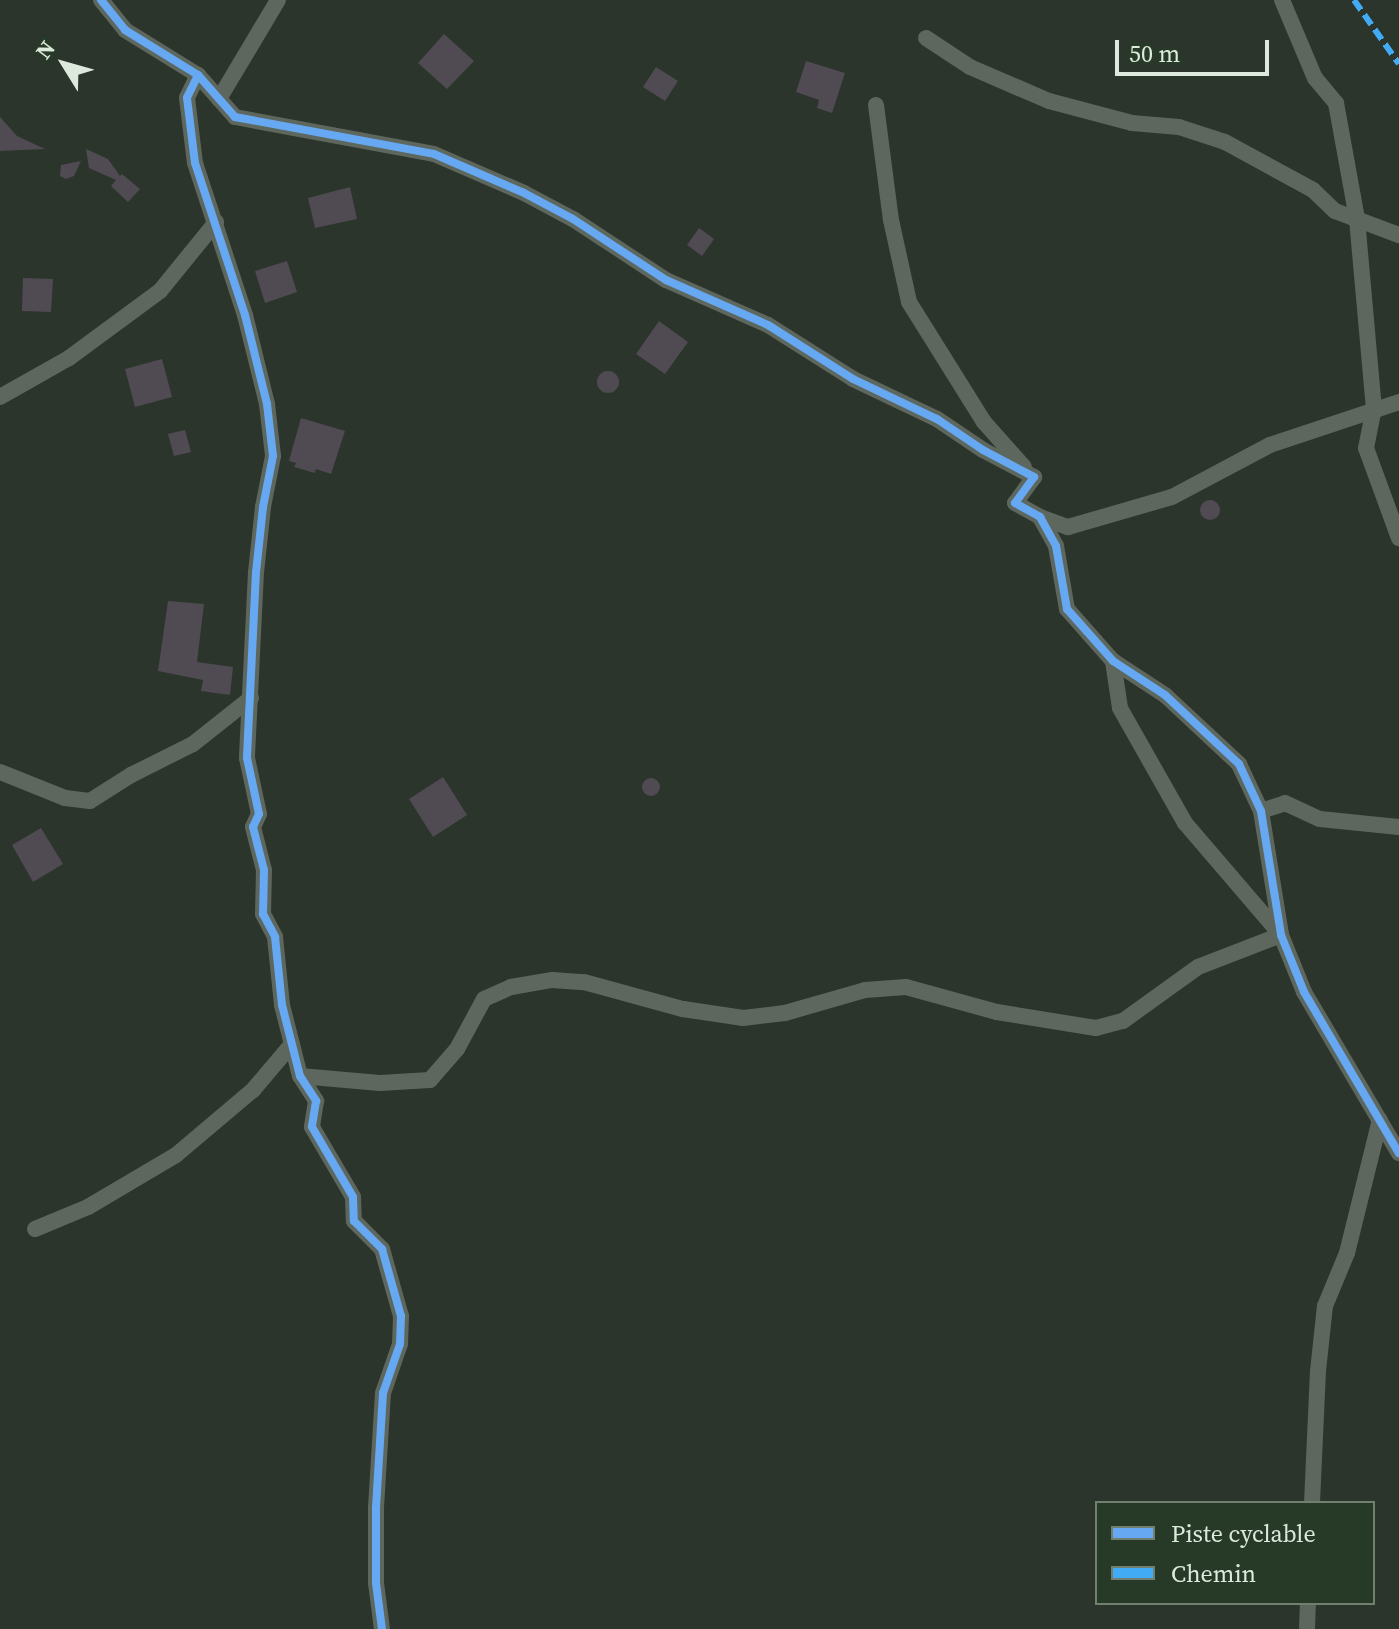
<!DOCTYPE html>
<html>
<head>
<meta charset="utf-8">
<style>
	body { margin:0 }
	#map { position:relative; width:1399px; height:1629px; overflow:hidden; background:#2b352b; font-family:"Source Serif 4",serif }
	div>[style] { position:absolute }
	.building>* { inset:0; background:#504a53 }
	.round { border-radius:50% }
	.street>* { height:16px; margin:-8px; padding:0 8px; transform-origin:8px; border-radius:8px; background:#5d675d }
	.quiet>* { height:6px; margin-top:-3px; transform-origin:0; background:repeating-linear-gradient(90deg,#42abf6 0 12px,transparent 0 18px) }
	.cycleway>* { height:8px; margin:-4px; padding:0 4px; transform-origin:4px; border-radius:4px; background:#66a8f1 }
	span { translate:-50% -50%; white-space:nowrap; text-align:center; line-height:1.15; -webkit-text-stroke:8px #273927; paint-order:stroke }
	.legend { position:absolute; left:1095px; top:1501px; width:280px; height:104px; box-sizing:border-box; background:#273927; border:2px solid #707f70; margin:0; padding:10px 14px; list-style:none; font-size:24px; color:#dde9dd }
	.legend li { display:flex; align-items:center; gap:16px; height:40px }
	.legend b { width:40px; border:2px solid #707f70 }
	.north { position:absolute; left:24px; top:24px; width:80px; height:80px; -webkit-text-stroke:6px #273927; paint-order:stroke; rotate:307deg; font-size:22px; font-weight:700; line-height:32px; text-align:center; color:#dde9dd }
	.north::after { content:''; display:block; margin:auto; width:28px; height:36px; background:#dde9dd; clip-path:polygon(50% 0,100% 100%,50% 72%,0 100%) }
	.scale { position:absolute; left:1115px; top:40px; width:154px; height:36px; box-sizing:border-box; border:4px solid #dde9dd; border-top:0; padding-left:10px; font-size:24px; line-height:28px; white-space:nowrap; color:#dde9dd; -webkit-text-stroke:6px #273927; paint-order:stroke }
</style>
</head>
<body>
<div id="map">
	<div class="building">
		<div style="clip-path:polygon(444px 34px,474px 61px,447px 89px,418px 63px)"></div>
		<div style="clip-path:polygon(806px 61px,845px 73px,832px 113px,817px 108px,819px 100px,796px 92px)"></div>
		<div style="clip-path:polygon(656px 67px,678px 81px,665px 101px,643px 87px)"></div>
		<div style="clip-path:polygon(0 117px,17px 136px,45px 149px,0 151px)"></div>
		<div style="clip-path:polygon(86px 149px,108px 159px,120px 176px,122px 174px,140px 189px,128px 202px,111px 186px,116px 180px,89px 168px)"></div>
		<div style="clip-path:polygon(81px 161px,74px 176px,66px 179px,60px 176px,61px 165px)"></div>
		<div style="clip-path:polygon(350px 187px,357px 219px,315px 228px,308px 198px)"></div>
		<div style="clip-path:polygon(699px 228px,714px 239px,702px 256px,687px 245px)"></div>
		<div style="clip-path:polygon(287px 261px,297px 292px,265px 303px,255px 271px)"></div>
		<div style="clip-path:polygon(23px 278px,53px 279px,51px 312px,22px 311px)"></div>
		<div style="clip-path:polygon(659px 321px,688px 342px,665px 374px,636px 354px)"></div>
		<div style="clip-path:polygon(162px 359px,172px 397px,135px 407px,125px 369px)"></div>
		<div class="round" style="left:597px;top:371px;width:22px;height:22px"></div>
		<div style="clip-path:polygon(301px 418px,345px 431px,331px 474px,316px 469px,315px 473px,294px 467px,296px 463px,289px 461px)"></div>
		<div style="clip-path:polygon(185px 430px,191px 452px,174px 456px,168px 434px)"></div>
		<div class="round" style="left:1200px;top:500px;width:20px;height:20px"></div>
		<div style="clip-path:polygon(168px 601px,204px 604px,197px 662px,233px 667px,230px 695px,201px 691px,203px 680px,158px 671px)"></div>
		<div style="clip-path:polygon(443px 777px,467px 815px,433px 837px,409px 799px)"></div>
		<div class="round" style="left:642px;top:778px;width:18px;height:18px"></div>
		<div style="clip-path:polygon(41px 828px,63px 864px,33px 882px,12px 845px)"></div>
	</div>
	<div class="street">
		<div style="left:101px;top:0;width:38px;rotate:51deg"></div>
		<div style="left:125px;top:30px;width:86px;rotate:31.7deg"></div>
		<div style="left:198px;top:75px;width:56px;rotate:48.6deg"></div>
		<div style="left:235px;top:117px;width:202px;rotate:10.5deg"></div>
		<div style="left:434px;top:154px;width:98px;rotate:23.4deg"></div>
		<div style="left:524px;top:193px;width:55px;rotate:28deg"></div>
		<div style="left:573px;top:219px;width:111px;rotate:33.3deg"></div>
		<div style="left:666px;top:280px;width:111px;rotate:23.8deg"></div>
		<div style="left:768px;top:325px;width:101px;rotate:32.4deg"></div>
		<div style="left:853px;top:379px;width:93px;rotate:25.5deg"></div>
		<div style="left:937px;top:419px;width:55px;rotate:34deg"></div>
		<div style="left:983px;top:450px;width:58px;rotate:27.9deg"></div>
		<div style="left:1034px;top:477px;width:32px;rotate:126deg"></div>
		<div style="left:1015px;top:503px;width:29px;rotate:29deg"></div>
		<div style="left:1040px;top:517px;width:33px;rotate:61deg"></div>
		<div style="left:1056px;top:546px;width:64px;rotate:80.1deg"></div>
		<div style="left:1067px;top:609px;width:69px;rotate:48.5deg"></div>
		<div style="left:1113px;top:661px;width:62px;rotate:33.2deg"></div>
		<div style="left:1165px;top:695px;width:101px;rotate:43deg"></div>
		<div style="left:1239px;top:764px;width:52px;rotate:64.9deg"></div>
		<div style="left:1261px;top:811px;width:126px;rotate:80.8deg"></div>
		<div style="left:1281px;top:935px;width:61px;rotate:68deg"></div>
		<div style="left:1304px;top:992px;width:187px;rotate:59.5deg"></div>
		<div style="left:1282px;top:0;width:85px;rotate:67.1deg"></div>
		<div style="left:1315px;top:78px;width:33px;rotate:50deg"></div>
		<div style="left:1336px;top:103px;width:118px;rotate:79.7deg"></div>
		<div style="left:1357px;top:219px;width:190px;rotate:84.9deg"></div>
		<div style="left:1374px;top:408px;width:41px;rotate:101.3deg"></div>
		<div style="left:1366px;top:448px;width:96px;rotate:69.9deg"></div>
		<div style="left:926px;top:38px;width:53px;rotate:33.4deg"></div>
		<div style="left:970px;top:67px;width:86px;rotate:23.3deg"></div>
		<div style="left:1049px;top:101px;width:86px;rotate:14.8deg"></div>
		<div style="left:1132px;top:123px;width:47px;rotate:4.9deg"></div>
		<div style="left:1179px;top:127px;width:48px;rotate:18.1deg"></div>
		<div style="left:1225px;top:142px;width:100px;rotate:28.6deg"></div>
		<div style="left:1313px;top:190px;width:30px;rotate:44deg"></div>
		<div style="left:1335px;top:211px;width:68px;rotate:20.6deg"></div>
		<div style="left:198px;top:75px;width:25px;rotate:116deg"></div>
		<div style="left:187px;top:98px;width:65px;rotate:83deg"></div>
		<div style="left:195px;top:163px;width:160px;rotate:71.8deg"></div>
		<div style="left:245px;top:315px;width:92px;rotate:76.1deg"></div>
		<div style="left:267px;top:404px;width:52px;rotate:83.4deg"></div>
		<div style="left:273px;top:456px;width:52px;rotate:101.1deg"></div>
		<div style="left:263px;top:507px;width:65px;rotate:96.1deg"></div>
		<div style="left:256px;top:572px;width:186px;rotate:92.8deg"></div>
		<div style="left:247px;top:758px;width:57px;rotate:77.9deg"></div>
		<div style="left:259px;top:814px;width:14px;rotate:115deg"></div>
		<div style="left:253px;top:827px;width:44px;rotate:75.7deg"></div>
		<div style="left:264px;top:870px;width:44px;rotate:91.3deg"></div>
		<div style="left:263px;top:914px;width:26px;rotate:62deg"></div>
		<div style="left:275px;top:937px;width:68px;rotate:84.1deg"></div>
		<div style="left:282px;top:1005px;width:73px;rotate:75.8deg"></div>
		<div style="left:300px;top:1076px;width:30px;rotate:57deg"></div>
		<div style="left:316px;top:1101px;width:26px;rotate:99deg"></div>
		<div style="left:312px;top:1127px;width:81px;rotate:59.6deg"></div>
		<div style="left:353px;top:1197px;width:24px;rotate:88deg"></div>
		<div style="left:354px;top:1221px;width:40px;rotate:45deg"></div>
		<div style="left:382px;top:1249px;width:70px;rotate:74.2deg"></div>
		<div style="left:401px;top:1316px;width:28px;rotate:92deg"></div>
		<div style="left:400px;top:1344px;width:52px;rotate:109.1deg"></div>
		<div style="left:383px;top:1393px;width:115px;rotate:93.5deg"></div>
		<div style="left:376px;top:1508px;width:75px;rotate:90deg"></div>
		<div style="left:376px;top:1583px;width:46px;rotate:82.6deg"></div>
		<div style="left:219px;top:99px;width:115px;rotate:-59.2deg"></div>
		<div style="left:876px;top:105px;width:116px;rotate:82.6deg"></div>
		<div style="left:891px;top:220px;width:84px;rotate:77.6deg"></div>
		<div style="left:909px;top:302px;width:142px;rotate:58deg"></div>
		<div style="left:984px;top:422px;width:60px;rotate:48.4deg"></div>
		<div style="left:0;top:397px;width:79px;rotate:-29.5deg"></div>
		<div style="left:69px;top:358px;width:113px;rotate:-36.4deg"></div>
		<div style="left:160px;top:291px;width:89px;rotate:-50.9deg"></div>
		<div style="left:1040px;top:517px;width:30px;rotate:20deg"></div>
		<div style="left:1068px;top:527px;width:108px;rotate:-16.1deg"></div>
		<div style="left:1172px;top:497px;width:111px;rotate:-28deg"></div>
		<div style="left:1270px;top:445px;width:136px;rotate:-18.4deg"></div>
		<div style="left:0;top:772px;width:70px;rotate:21.8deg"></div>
		<div style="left:65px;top:798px;width:25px;rotate:7deg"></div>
		<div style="left:90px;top:801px;width:49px;rotate:-32.4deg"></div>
		<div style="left:131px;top:775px;width:69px;rotate:-26.6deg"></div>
		<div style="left:193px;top:744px;width:74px;rotate:-38.4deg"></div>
		<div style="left:1261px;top:811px;width:25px;rotate:-18deg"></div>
		<div style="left:1285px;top:803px;width:38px;rotate:25deg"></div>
		<div style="left:1320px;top:819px;width:79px;rotate:5.8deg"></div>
		<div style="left:300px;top:1076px;width:80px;rotate:5deg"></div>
		<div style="left:380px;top:1083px;width:50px;rotate:-3.4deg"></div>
		<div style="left:430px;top:1080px;width:41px;rotate:-48.9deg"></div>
		<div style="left:457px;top:1049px;width:57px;rotate:-61.6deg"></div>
		<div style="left:484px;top:999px;width:30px;rotate:-24deg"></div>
		<div style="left:511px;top:987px;width:42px;rotate:-9.7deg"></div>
		<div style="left:552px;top:980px;width:32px;rotate:4deg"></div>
		<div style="left:584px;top:982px;width:103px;rotate:15.3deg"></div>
		<div style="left:683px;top:1009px;width:61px;rotate:8.5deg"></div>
		<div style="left:743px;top:1018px;width:42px;rotate:-6.8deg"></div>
		<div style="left:785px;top:1013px;width:83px;rotate:-16deg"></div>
		<div style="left:865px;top:990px;width:41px;rotate:-4.2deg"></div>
		<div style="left:906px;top:987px;width:94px;rotate:15.4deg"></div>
		<div style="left:997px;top:1012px;width:100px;rotate:9.2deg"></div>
		<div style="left:1096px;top:1028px;width:28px;rotate:-15deg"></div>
		<div style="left:1123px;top:1021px;width:92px;rotate:-35.8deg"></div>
		<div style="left:1198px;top:967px;width:89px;rotate:-21.1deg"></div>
		<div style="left:1281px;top:935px;width:148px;rotate:-130.6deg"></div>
		<div style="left:1185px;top:823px;width:132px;rotate:-119.5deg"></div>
		<div style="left:1120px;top:708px;width:48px;rotate:-98.5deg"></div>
		<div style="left:35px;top:1229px;width:57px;rotate:-22.5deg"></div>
		<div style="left:88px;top:1207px;width:102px;rotate:-30.6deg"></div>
		<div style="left:176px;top:1155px;width:101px;rotate:-40.2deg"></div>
		<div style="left:253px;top:1090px;width:60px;rotate:-49.7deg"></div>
		<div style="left:1312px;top:1503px;width:132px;rotate:-87.4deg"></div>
		<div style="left:1318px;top:1371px;width:65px;rotate:-83.9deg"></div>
		<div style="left:1325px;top:1306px;width:57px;rotate:-67.5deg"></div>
		<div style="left:1347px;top:1253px;width:137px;rotate:-76.1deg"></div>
		<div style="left:1307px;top:1629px;width:26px;rotate:-88deg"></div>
	</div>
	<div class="quiet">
		<div style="left:1354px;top:0;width:78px;rotate:54.9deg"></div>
	</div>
	<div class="cycleway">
		<div style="left:101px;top:0;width:38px;rotate:51deg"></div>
		<div style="left:125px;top:30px;width:86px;rotate:31.7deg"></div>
		<div style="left:198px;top:75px;width:56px;rotate:48.6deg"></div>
		<div style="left:235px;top:117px;width:202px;rotate:10.5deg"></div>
		<div style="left:434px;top:154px;width:98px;rotate:23.4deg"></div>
		<div style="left:524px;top:193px;width:55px;rotate:28deg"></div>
		<div style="left:573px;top:219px;width:111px;rotate:33.3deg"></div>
		<div style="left:666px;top:280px;width:111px;rotate:23.8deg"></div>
		<div style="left:768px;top:325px;width:101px;rotate:32.4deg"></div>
		<div style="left:853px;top:379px;width:93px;rotate:25.5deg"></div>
		<div style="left:937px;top:419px;width:55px;rotate:34deg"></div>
		<div style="left:983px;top:450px;width:58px;rotate:27.9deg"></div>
		<div style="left:1034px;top:477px;width:32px;rotate:126deg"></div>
		<div style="left:1015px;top:503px;width:29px;rotate:29deg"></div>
		<div style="left:1040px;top:517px;width:33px;rotate:61deg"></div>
		<div style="left:1056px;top:546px;width:64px;rotate:80.1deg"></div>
		<div style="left:1067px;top:609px;width:69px;rotate:48.5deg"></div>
		<div style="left:1113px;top:661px;width:62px;rotate:33.2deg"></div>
		<div style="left:1165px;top:695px;width:101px;rotate:43deg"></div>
		<div style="left:1239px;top:764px;width:52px;rotate:64.9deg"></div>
		<div style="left:1261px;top:811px;width:126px;rotate:80.8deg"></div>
		<div style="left:1281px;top:935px;width:61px;rotate:68deg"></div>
		<div style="left:1304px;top:992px;width:187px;rotate:59.5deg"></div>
		<div style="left:198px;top:75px;width:25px;rotate:116deg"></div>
		<div style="left:187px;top:98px;width:65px;rotate:83deg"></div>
		<div style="left:195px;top:163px;width:160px;rotate:71.8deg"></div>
		<div style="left:245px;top:315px;width:92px;rotate:76.1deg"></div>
		<div style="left:267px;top:404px;width:52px;rotate:83.4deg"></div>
		<div style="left:273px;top:456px;width:52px;rotate:101.1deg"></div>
		<div style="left:263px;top:507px;width:65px;rotate:96.1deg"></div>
		<div style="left:256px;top:572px;width:186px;rotate:92.8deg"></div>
		<div style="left:247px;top:758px;width:57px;rotate:77.9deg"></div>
		<div style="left:259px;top:814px;width:14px;rotate:115deg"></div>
		<div style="left:253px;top:827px;width:44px;rotate:75.7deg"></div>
		<div style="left:264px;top:870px;width:44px;rotate:91.3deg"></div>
		<div style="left:263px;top:914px;width:26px;rotate:62deg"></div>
		<div style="left:275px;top:937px;width:68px;rotate:84.1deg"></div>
		<div style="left:282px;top:1005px;width:73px;rotate:75.8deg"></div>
		<div style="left:300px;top:1076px;width:30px;rotate:57deg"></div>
		<div style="left:316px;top:1101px;width:26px;rotate:99deg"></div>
		<div style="left:312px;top:1127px;width:81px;rotate:59.6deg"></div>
		<div style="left:353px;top:1197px;width:24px;rotate:88deg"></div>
		<div style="left:354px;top:1221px;width:40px;rotate:45deg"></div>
		<div style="left:382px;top:1249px;width:70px;rotate:74.2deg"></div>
		<div style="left:401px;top:1316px;width:28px;rotate:92deg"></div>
		<div style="left:400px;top:1344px;width:52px;rotate:109.1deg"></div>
		<div style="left:383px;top:1393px;width:115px;rotate:93.5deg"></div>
		<div style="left:376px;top:1508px;width:75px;rotate:90deg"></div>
		<div style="left:376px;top:1583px;width:46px;rotate:82.6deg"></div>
	</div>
	<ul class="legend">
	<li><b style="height:10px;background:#66a8f1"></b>Piste cyclable</li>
	<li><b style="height:10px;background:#42abf6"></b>Chemin</li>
	</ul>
	<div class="north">N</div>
	<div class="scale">50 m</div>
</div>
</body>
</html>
